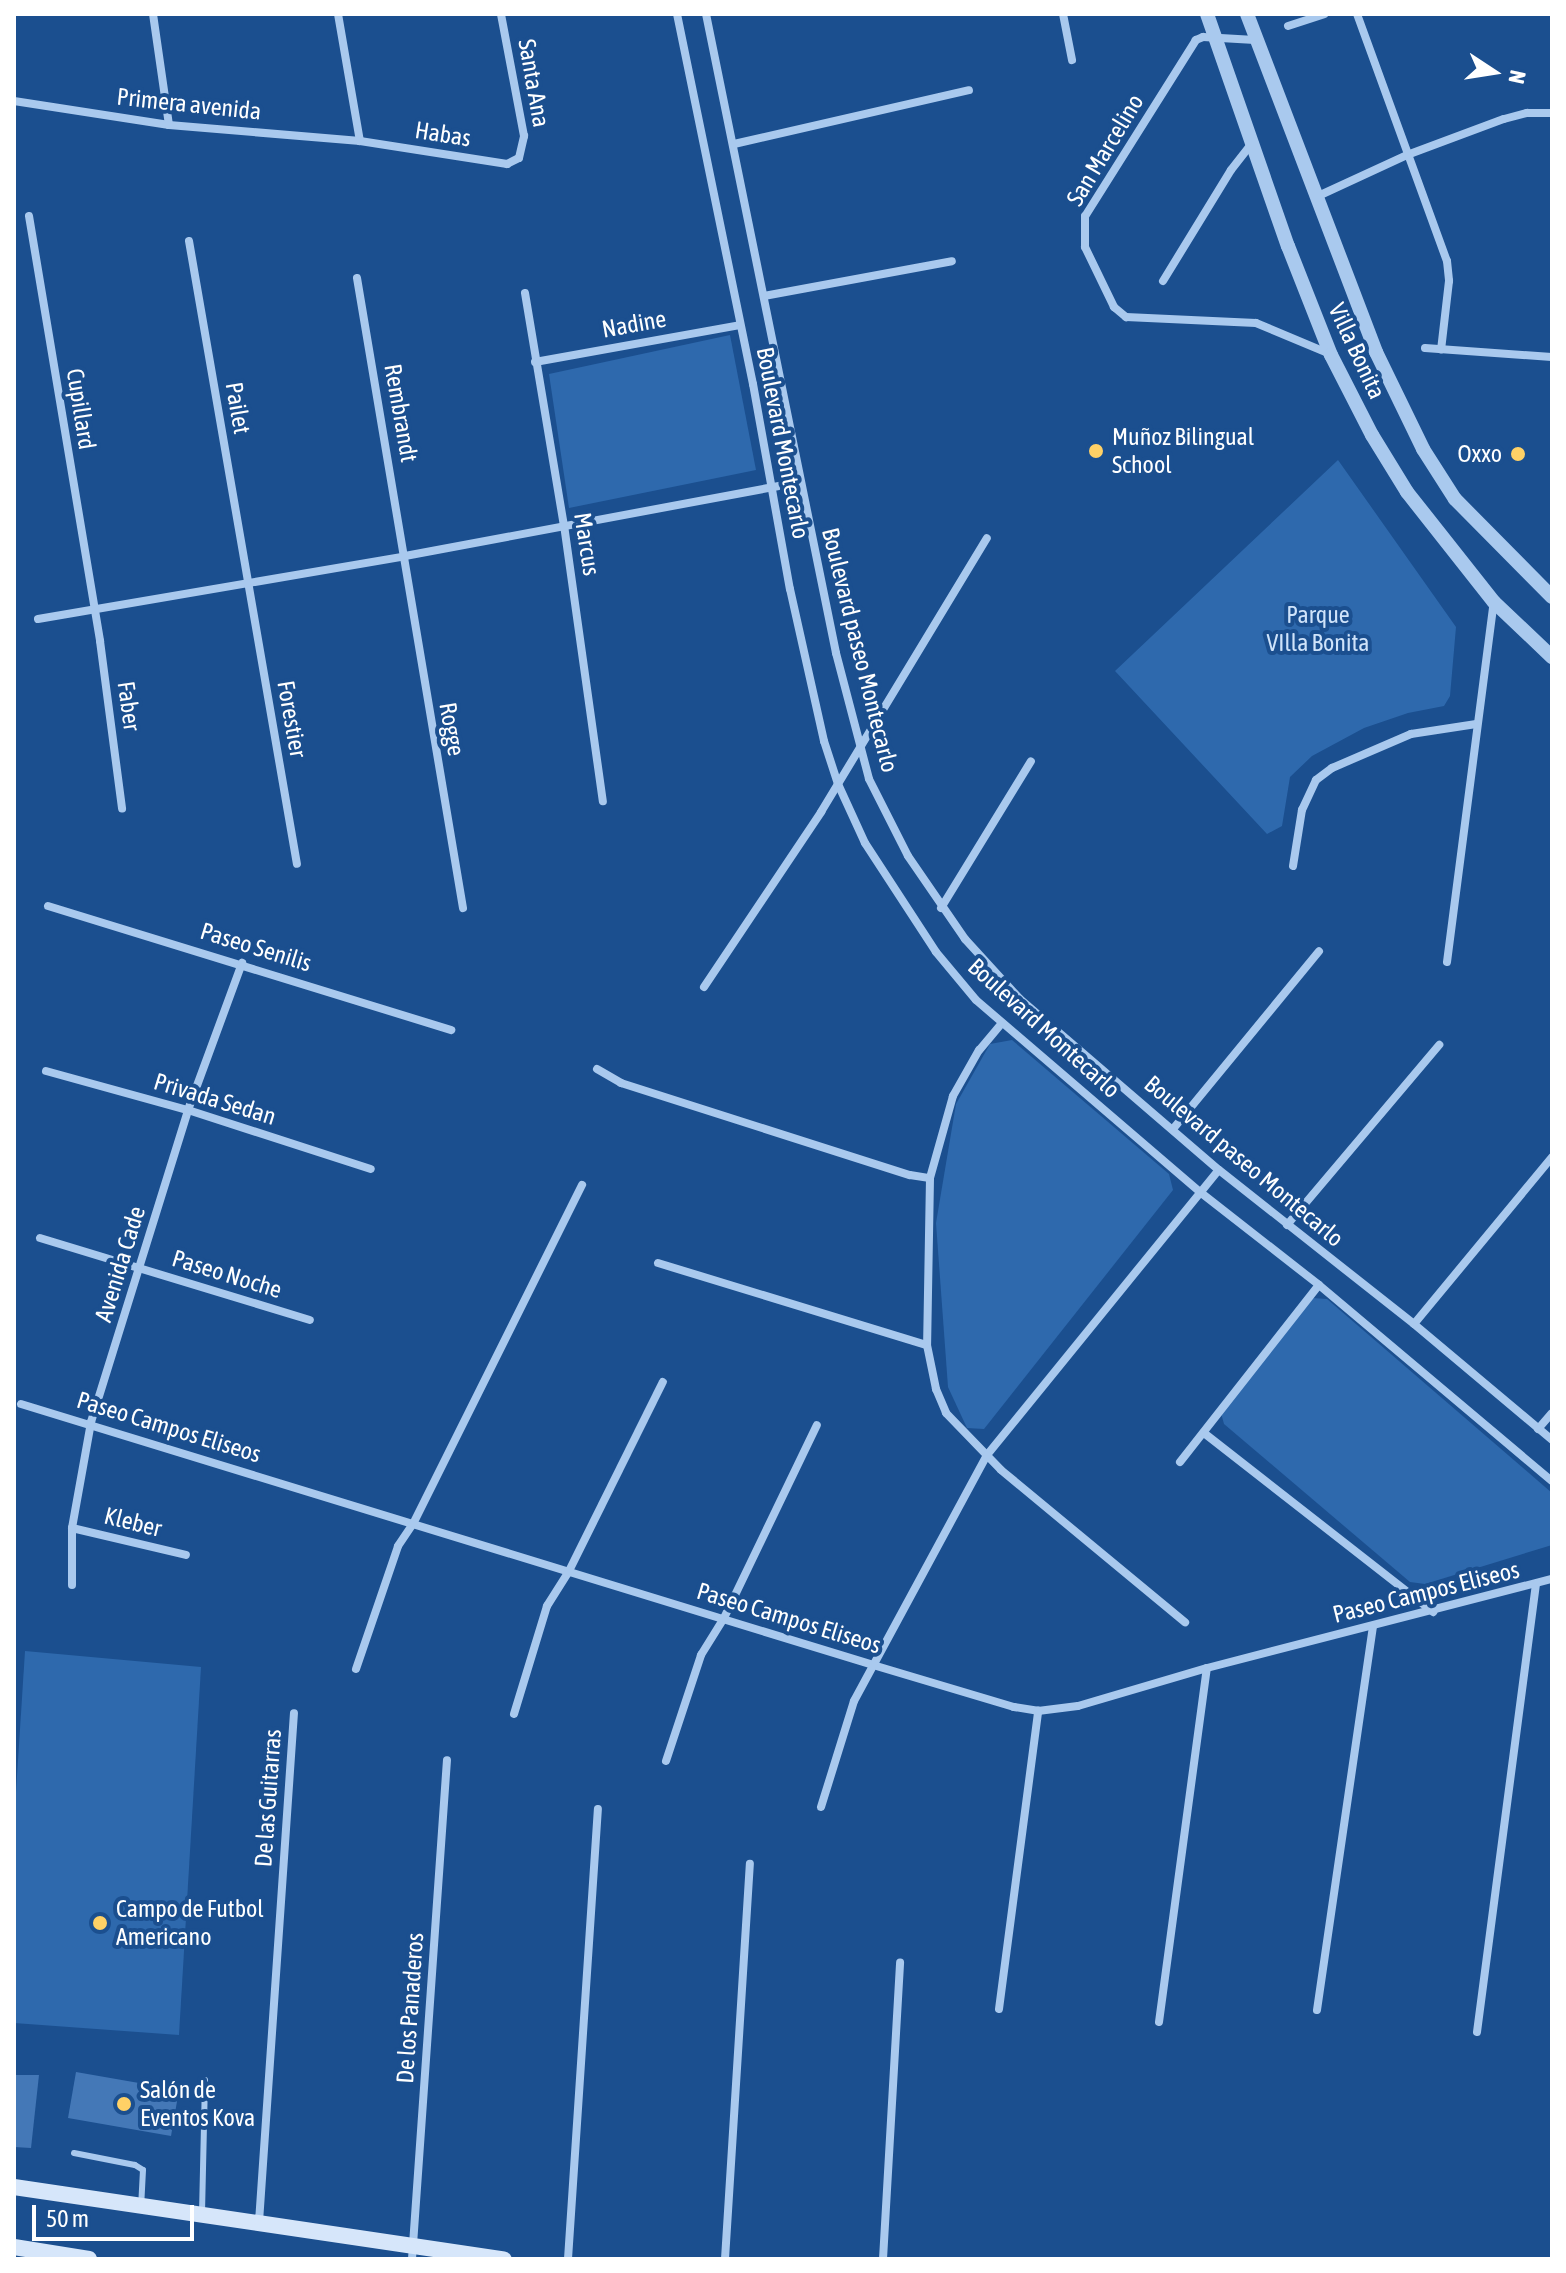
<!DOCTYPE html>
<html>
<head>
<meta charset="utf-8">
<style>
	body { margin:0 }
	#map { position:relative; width:1566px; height:2273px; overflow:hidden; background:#1b4f8f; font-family:"Asap Condensed",sans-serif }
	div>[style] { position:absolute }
	.green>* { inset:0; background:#2e69ad }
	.building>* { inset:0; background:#4478b7 }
	.service>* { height:6px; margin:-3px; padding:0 3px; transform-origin:3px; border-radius:3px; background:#a9c9ee }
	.minor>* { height:8px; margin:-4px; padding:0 4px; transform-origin:4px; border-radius:4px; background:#a9c9ee }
	.tertiary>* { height:14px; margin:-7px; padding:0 7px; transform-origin:7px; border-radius:7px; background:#a9c9ee }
	.secondary>* { height:16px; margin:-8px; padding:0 8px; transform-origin:8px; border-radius:8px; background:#d6e6fa }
	.dots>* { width:22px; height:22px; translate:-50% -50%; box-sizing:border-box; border:4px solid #1b4f8f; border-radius:50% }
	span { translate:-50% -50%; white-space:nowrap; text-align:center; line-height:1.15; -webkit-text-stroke:8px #1b4f8f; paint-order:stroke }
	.street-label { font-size:24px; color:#fff }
	.poi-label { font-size:24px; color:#fff }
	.left { translate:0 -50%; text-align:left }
	.right { translate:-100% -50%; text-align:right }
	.park-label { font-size:24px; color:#cfe3fa }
	.frame { position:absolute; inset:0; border:16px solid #fff; pointer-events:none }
	.north { position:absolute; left:1454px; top:32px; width:80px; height:80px; -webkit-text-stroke:6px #1b4f8f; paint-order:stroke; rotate:102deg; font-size:22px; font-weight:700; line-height:32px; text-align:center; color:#fff }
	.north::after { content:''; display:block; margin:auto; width:28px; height:36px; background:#fff; clip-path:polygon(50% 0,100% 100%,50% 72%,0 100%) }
	.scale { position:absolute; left:32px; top:2205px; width:162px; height:36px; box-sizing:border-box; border:4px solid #fff; border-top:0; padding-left:10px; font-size:24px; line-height:28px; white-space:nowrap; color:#fff; -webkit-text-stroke:6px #1b4f8f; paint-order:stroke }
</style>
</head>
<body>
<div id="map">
	<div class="green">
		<div style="clip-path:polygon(730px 335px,756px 470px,569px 508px,549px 374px)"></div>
		<div style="clip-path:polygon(1338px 460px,1456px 627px,1450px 696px,1444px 706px,1408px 713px,1364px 728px,1312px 756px,1290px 777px,1282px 826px,1267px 834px,1115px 671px)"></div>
		<div style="clip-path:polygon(1012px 1040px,1169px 1174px,1173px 1190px,984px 1429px,967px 1428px,948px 1387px,936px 1223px,956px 1104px,990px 1044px)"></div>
		<div style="clip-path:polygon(1312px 1298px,1327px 1299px,1552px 1493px,1552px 1545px,1425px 1584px,1410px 1582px,1224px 1424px,1221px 1413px)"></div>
		<div style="clip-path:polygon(25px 1651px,201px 1667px,179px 2035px,14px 2023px,14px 1823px)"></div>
	</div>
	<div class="building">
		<div style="clip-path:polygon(76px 2072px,179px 2090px,171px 2136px,68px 2118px)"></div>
		<div style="clip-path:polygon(14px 2075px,39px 2075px,31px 2148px,14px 2147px)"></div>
	</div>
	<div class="service">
		<div style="left:74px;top:2153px;width:62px;rotate:11.1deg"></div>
		<div style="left:135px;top:2165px;width:9px;rotate:32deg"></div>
		<div style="left:143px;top:2170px;width:35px;rotate:93deg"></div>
		<div style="left:202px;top:2213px;width:133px;rotate:-88.7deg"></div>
	</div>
	<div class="minor">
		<div style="left:153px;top:14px;width:112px;rotate:81.8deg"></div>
		<div style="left:338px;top:14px;width:129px;rotate:80.2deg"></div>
		<div style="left:677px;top:14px;width:378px;rotate:78.4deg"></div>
		<div style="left:753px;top:384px;width:208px;rotate:79.8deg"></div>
		<div style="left:790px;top:589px;width:156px;rotate:77.4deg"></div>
		<div style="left:824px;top:741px;width:45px;rotate:72deg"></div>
		<div style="left:838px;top:784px;width:65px;rotate:65.4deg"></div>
		<div style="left:865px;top:843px;width:130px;rotate:56.9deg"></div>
		<div style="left:936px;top:952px;width:62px;rotate:50.2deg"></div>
		<div style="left:976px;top:1000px;width:295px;rotate:40.6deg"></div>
		<div style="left:1200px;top:1192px;width:151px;rotate:38deg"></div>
		<div style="left:1319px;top:1285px;width:304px;rotate:40.1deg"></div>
		<div style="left:706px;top:14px;width:652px;rotate:78.5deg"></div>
		<div style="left:836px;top:653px;width:130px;rotate:75.3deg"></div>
		<div style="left:869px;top:779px;width:86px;rotate:63.1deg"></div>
		<div style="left:908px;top:856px;width:101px;rotate:55.5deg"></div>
		<div style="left:965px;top:939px;width:81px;rotate:47.5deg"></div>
		<div style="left:1020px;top:999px;width:262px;rotate:40.7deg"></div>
		<div style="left:1219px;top:1170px;width:248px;rotate:38.3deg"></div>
		<div style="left:1414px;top:1324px;width:180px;rotate:40deg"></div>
		<div style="left:1063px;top:14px;width:47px;rotate:78.9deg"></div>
		<div style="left:1357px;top:14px;width:263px;rotate:70deg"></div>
		<div style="left:1447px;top:261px;width:20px;rotate:84deg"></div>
		<div style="left:1449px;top:281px;width:69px;rotate:96.6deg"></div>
		<div style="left:1288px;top:26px;width:38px;rotate:-18deg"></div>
		<div style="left:1255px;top:40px;width:52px;rotate:-176.7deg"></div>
		<div style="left:1203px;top:37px;width:8px;rotate:157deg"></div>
		<div style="left:1196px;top:40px;width:208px;rotate:122.2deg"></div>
		<div style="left:1085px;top:216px;width:31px;rotate:90deg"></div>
		<div style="left:1085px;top:247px;width:67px;rotate:64.2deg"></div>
		<div style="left:1114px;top:307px;width:16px;rotate:40deg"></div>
		<div style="left:1126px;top:317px;width:130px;rotate:2.6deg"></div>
		<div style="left:1256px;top:323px;width:80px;rotate:22.7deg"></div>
		<div style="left:14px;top:101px;width:157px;rotate:8.8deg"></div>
		<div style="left:169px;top:125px;width:192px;rotate:4.8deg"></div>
		<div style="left:360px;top:141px;width:149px;rotate:8.9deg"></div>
		<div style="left:507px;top:164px;width:13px;rotate:-27deg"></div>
		<div style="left:519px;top:158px;width:23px;rotate:-77deg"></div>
		<div style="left:524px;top:136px;width:124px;rotate:-100.7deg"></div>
		<div style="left:734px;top:144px;width:241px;rotate:-12.9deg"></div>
		<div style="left:1316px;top:197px;width:100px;rotate:-24.8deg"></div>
		<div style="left:1407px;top:155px;width:103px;rotate:-20.4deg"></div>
		<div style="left:1504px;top:119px;width:24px;rotate:-15deg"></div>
		<div style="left:1527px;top:113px;width:25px"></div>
		<div style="left:29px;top:216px;width:431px;rotate:80.5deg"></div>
		<div style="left:100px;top:641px;width:169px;rotate:82.5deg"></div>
		<div style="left:189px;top:241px;width:632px;rotate:80.17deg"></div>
		<div style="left:357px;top:278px;width:639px;rotate:80.45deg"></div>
		<div style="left:1163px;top:281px;width:130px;rotate:-58.5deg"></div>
		<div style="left:1231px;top:170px;width:34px;rotate:-52deg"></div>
		<div style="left:525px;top:293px;width:235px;rotate:80.5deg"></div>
		<div style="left:564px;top:525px;width:279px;rotate:82deg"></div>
		<div style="left:764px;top:296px;width:191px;rotate:-10.5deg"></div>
		<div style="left:1425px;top:348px;width:127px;rotate:4.1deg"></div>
		<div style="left:535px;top:362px;width:208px;rotate:-10.2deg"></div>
		<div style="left:38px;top:619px;width:372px;rotate:-9.7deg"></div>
		<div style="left:405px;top:556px;width:402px;rotate:-10.6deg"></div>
		<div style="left:1293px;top:866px;width:57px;rotate:-80.9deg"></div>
		<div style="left:1302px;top:810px;width:33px;rotate:-65deg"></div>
		<div style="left:1316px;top:780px;width:20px;rotate:-37deg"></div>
		<div style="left:1332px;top:768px;width:86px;rotate:-23.3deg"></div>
		<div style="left:1411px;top:734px;width:66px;rotate:-8.7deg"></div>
		<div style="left:48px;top:906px;width:422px;rotate:17.1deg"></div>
		<div style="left:941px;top:908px;width:172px;rotate:-58.5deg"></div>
		<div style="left:1447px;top:962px;width:363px;rotate:-82.6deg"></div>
		<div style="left:704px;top:987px;width:211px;rotate:-56.2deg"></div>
		<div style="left:821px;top:812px;width:320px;rotate:-58.8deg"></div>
		<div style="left:1002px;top:1023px;width:35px;rotate:130deg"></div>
		<div style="left:979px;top:1050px;width:53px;rotate:119.5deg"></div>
		<div style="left:953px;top:1096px;width:85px;rotate:105.7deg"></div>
		<div style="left:930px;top:1178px;width:167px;rotate:91deg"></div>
		<div style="left:927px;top:1345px;width:45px;rotate:78.4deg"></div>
		<div style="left:936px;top:1389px;width:26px;rotate:67deg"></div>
		<div style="left:946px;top:1413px;width:79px;rotate:46deg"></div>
		<div style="left:1001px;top:1470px;width:239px;rotate:39.6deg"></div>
		<div style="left:597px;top:1069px;width:28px;rotate:30deg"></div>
		<div style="left:621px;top:1083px;width:303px;rotate:17.7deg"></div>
		<div style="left:910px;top:1175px;width:20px;rotate:9deg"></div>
		<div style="left:46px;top:1071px;width:147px;rotate:15.4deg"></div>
		<div style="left:188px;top:1110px;width:192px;rotate:17.9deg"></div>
		<div style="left:1173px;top:1129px;width:230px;rotate:-50.6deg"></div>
		<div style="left:1287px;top:1225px;width:236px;rotate:-49.8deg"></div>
		<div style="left:40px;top:1238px;width:282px;rotate:16.9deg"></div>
		<div style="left:658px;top:1263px;width:281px;rotate:17deg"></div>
		<div style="left:1414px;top:1324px;width:217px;rotate:-50.4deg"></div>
		<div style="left:21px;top:1404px;width:891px;rotate:17.03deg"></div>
		<div style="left:873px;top:1665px;width:147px;rotate:16.6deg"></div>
		<div style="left:1014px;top:1707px;width:24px;rotate:9deg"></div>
		<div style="left:1038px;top:1711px;width:40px;rotate:-7.1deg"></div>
		<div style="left:1078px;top:1706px;width:134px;rotate:-16.4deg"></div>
		<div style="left:1207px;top:1668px;width:356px;rotate:-14.5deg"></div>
		<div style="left:1538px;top:1429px;width:21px;rotate:-49deg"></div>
		<div style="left:1204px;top:1433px;width:291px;rotate:38deg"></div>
		<div style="left:1180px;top:1462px;width:225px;rotate:-51.9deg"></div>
		<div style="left:72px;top:1528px;width:117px;rotate:13.3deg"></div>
		<div style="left:72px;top:1585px;width:57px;rotate:-90deg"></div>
		<div style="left:72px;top:1528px;width:108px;rotate:-79.8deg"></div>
		<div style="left:91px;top:1422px;width:327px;rotate:-72.7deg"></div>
		<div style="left:188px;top:1110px;width:157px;rotate:-69.8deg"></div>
		<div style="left:356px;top:1669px;width:130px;rotate:-71.1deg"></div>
		<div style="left:398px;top:1546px;width:27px;rotate:-56deg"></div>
		<div style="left:413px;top:1524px;width:379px;rotate:-63.5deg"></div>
		<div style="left:514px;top:1714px;width:113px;rotate:-73deg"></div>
		<div style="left:547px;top:1606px;width:41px;rotate:-57.8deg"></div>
		<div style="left:569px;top:1571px;width:211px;rotate:-63.6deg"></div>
		<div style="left:666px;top:1761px;width:112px;rotate:-71.7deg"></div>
		<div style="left:701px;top:1655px;width:44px;rotate:-58.1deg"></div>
		<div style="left:724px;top:1618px;width:214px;rotate:-64.3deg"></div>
		<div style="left:821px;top:1807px;width:111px;rotate:-72.7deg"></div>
		<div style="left:854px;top:1701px;width:280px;rotate:-61.6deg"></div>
		<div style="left:987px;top:1455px;width:367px;rotate:-50.9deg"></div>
		<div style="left:999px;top:2009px;width:301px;rotate:-82.5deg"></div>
		<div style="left:1317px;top:2010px;width:388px;rotate:-81.7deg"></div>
		<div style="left:1159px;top:2022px;width:357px;rotate:-82.3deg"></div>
		<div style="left:1477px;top:2032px;width:452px;rotate:-82.5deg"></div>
		<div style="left:259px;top:2222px;width:510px;rotate:-86.07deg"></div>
		<div style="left:412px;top:2259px;width:500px;rotate:-85.99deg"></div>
		<div style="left:568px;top:2259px;width:451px;rotate:-86.2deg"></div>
		<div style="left:725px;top:2259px;width:396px;rotate:-86.4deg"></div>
		<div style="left:883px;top:2259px;width:297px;rotate:-86.7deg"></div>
	</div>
	<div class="tertiary">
		<div style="left:1207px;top:14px;width:246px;rotate:70.8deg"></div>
		<div style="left:1288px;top:246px;width:117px;rotate:68.5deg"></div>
		<div style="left:1331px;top:355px;width:90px;rotate:62.9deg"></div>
		<div style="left:1372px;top:435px;width:67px;rotate:58.4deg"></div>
		<div style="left:1407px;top:492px;width:140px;rotate:51.7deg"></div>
		<div style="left:1494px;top:602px;width:80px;rotate:43.5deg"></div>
		<div style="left:1247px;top:14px;width:362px;rotate:69.1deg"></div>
		<div style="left:1376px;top:352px;width:108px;rotate:64.1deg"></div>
		<div style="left:1423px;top:449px;width:59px;rotate:57.4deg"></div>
		<div style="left:1455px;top:499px;width:138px;rotate:45.3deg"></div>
	</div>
	<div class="secondary">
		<div style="left:14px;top:2187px;width:495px;rotate:8.4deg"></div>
		<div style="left:14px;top:2247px;width:76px;rotate:9.1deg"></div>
	</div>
	<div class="dots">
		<div style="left:1096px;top:451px;background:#ffd166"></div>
		<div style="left:1518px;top:454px;background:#ffd166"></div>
		<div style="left:100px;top:1923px;background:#ffd166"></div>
		<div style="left:124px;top:2104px;background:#ffd166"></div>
	</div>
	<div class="street-label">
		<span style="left:534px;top:83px;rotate:80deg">Santa Ana</span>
		<span style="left:189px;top:104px;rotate:6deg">Primera avenida</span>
		<span style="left:443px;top:134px;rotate:9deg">Habas</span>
		<span style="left:1105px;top:150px;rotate:-59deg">San Marcelino</span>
		<span style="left:634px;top:324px;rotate:-10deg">Nadine</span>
		<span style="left:1357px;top:351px;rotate:65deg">Villa Bonita</span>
		<span style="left:238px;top:408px;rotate:80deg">Pailet</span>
		<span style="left:81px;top:409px;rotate:81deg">Cupillard</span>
		<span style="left:401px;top:413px;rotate:80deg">Rembrandt</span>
		<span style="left:783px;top:443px;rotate:79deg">Boulevard Montecarlo</span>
		<span style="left:587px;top:544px;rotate:81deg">Marcus</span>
		<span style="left:860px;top:650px;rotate:76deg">Boulevard paseo Montecarlo</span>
		<span style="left:129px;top:706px;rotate:82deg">Faber</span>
		<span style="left:292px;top:719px;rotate:80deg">Forestier</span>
		<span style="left:452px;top:729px;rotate:80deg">Rogge</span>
		<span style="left:256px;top:947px;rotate:17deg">Paseo Senilis</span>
		<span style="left:1044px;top:1028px;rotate:42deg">Boulevard Montecarlo</span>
		<span style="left:215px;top:1099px;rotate:17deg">Privada Sedan</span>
		<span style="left:1244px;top:1161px;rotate:40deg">Boulevard paseo Montecarlo</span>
		<span style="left:120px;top:1264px;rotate:-73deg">Avenida Cade</span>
		<span style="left:227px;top:1274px;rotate:17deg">Paseo Noche</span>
		<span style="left:169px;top:1427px;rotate:17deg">Paseo Campos Eliseos</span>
		<span style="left:133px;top:1522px;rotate:14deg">Kleber</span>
		<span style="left:1426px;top:1592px;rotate:-14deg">Paseo Campos Eliseos</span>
		<span style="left:789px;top:1618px;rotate:17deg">Paseo Campos Eliseos</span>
		<span style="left:268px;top:1798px;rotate:-86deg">De las Guitarras</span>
		<span style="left:410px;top:2008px;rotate:-86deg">De los Panaderos</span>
	</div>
	<div class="poi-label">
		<span class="left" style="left:1112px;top:451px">Muñoz Bilingual<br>School</span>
		<span class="right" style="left:1502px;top:454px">Oxxo</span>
		<span class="left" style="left:116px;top:1923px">Campo de Futbol<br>Americano</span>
		<span class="left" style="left:140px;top:2104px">Salón de<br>Eventos Kova</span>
	</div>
	<div class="park-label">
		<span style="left:1318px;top:629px">Parque<br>VIlla Bonita</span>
	</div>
	<div class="frame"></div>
	<div class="north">N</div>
	<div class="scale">50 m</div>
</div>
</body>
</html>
